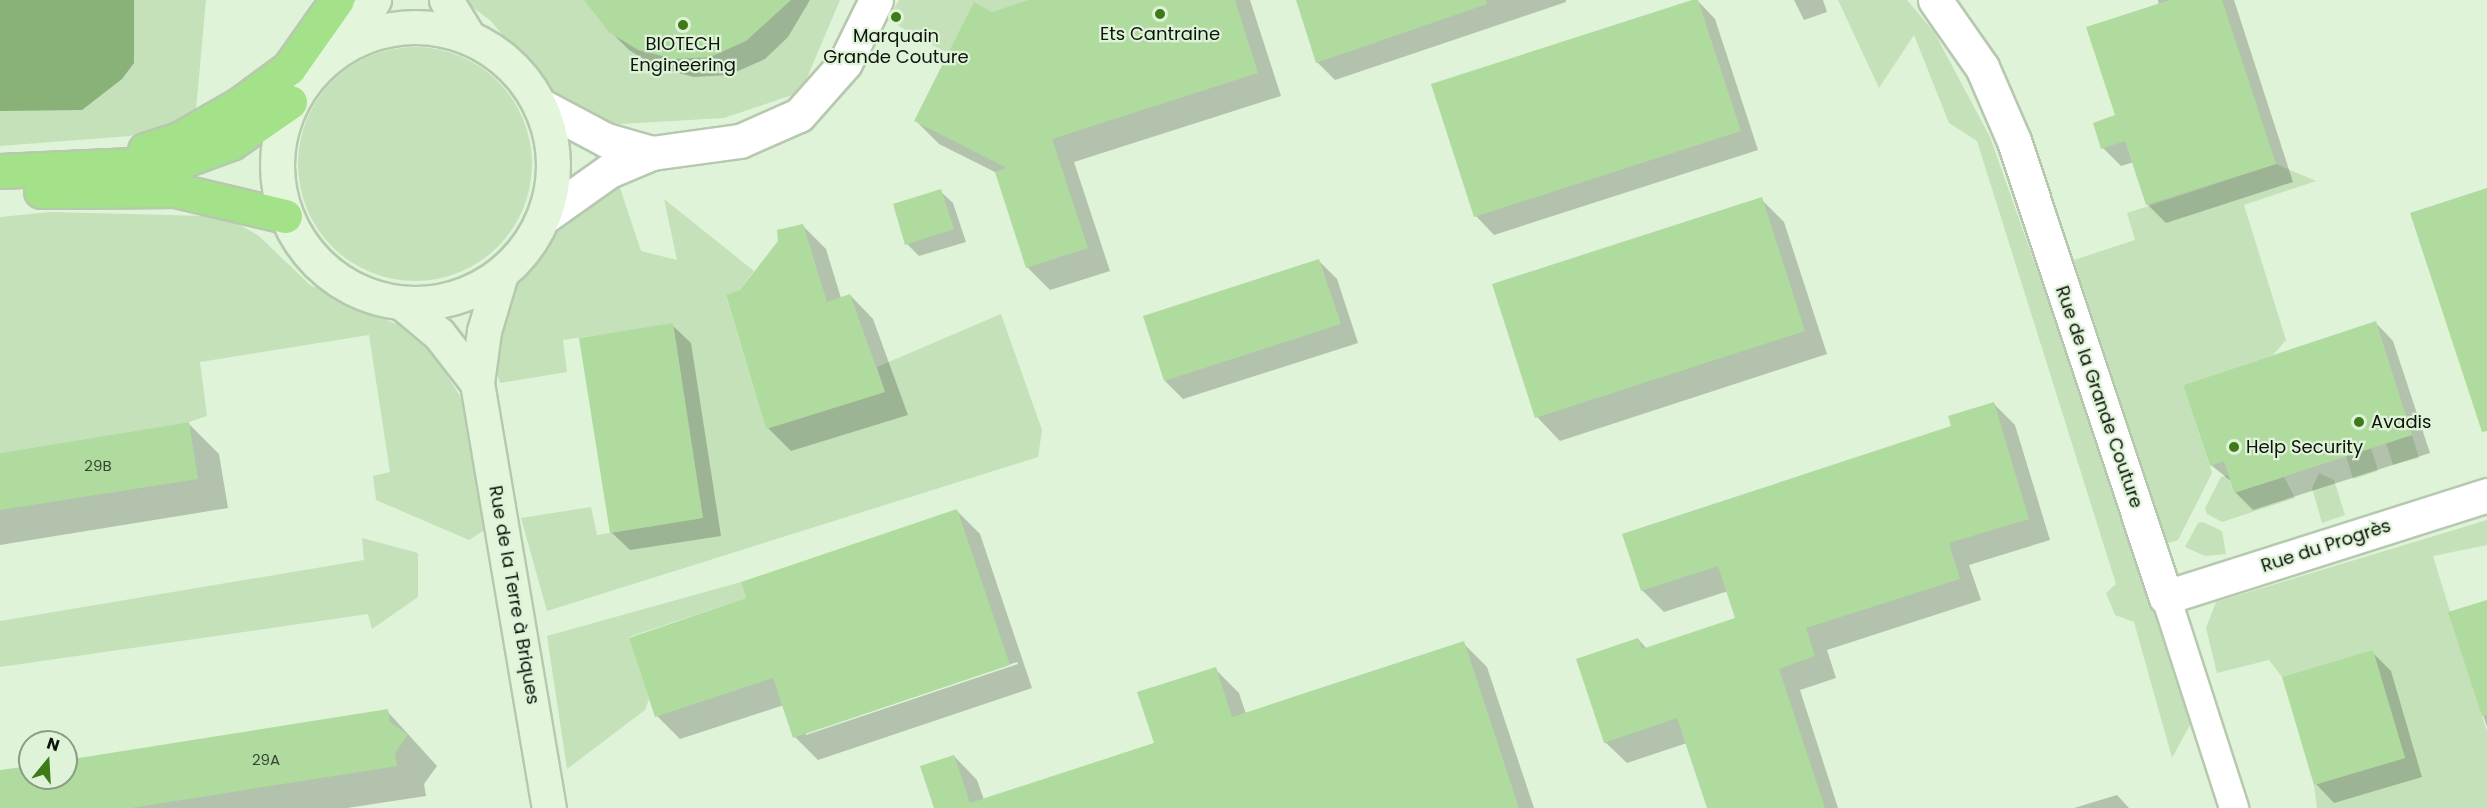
<!DOCTYPE html>
<html>
<head>
<meta charset="utf-8">
<style>
	body { margin:0 }
	#map { position:relative; width:2487px; height:808px; overflow:hidden; background:#dff3d8; font-family:Poppins,sans-serif }
	div>[style] { position:absolute }
	.green>* { inset:0; background:#c4e1b9 }
	.round { border-radius:50% }
	.water>* { inset:0; background:#89b278 }
	.shadow>* { inset:0; background:#0003 }
	.building>* { inset:0; background:#b0db9f }
	.roads { filter:drop-shadow(2px 0 #b6c9af) drop-shadow(-2px 0 #b6c9af) drop-shadow(0 2px #b6c9af) drop-shadow(0 -2px #b6c9af) }
	.minor>* { height:28px; margin:-14px; padding:0 14px; transform-origin:14px; border-radius:14px; background:#fff }
	.tertiary>* { height:33px; margin:-16.5px; padding:0 16.5px; transform-origin:16.5px; border-radius:16.5px; background:#fff }
	.secondary>* { height:33px; margin:-16.5px; padding:0 16.5px; transform-origin:16.5px; border-radius:16.5px; background:#e3f6dc }
	.secondary>.ring { margin:-16.5px; padding:0; box-sizing:content-box; background:none; border:33px solid #e3f6dc; border-radius:50% }
	.motorway>* { height:33px; margin:-16.5px; padding:0 16.5px; transform-origin:16.5px; border-radius:16.5px; background:#a3e289 }
	.dots>* { width:16px; height:16px; translate:-50% -50%; box-sizing:border-box; border:3px solid #dff3d8; border-radius:50% }
	span { translate:-50% -50%; white-space:nowrap; text-align:center; line-height:1.15; -webkit-text-stroke:4.5px #dff3d8; paint-order:stroke }
	.number-label { font-size:15px; color:#364630 }
	.number-label span { -webkit-text-stroke-width:0 }
	.poi-label { font-size:18px; color:#0d140b }
	.left { translate:0 -50%; text-align:left }
	.street-label { font-size:18px; color:#0d140b }
	.north { position:absolute; left:18px; top:730px; width:60px; height:60px; box-sizing:border-box; background:#dff3d8; border:2px solid #8b9a86; border-radius:50%; rotate:18deg; font-size:16px; font-weight:700; line-height:24px; text-align:center; color:#0d140b }
	.north::after { content:''; display:block; margin:auto; width:21px; height:27px; background:#3c7b18; clip-path:polygon(50% 0,100% 100%,50% 72%,0 100%) }
</style>
</head>
<body>
<div id="map">
	<div class="green">
		<div style="clip-path:polygon(0 0,206px 0,195px 121px,130px 136px,0 146px)"></div>
		<div style="clip-path:polygon(463px 0,840px 0,801px 92px,724px 118px,621px 124px,589px 121px,537px 76px,491px 21px)"></div>
		<div style="clip-path:polygon(899px 0,1027px 0,992px 12px,974px 3px,949px 54px,888px 20px)"></div>
		<div style="clip-path:polygon(1838px 0,1907px 0,1934px 32px,1990px 137px,2147px 581px,2191px 723px,2172px 758px,2134px 622px,2115px 615px,2106px 593px,2116px 584px,1977px 141px,1949px 123px,1914px 35px,1879px 88px)"></div>
		<div class="round" style="left:298px;top:47px;width:234px;height:234px"></div>
		<div style="clip-path:polygon(2276px 164px,2316px 181px,2244px 205px,2286px 340px,2273px 355px,2183px 385px,2212px 473px,2178px 540px,2168px 543px,2074px 260px,2135px 240px,2127px 213px)"></div>
		<div style="clip-path:polygon(618px 182px,641px 251px,677px 260px,664px 199px,754px 271px,740px 290px,726px 296px,766px 429px,885px 392px,877px 367px,1001px 314px,1042px 430px,1038px 457px,547px 611px,521px 518px,591px 507px,597px 535px,703px 518px,673px 324px,563px 340px,567px 372px,500px 383px,484px 331px,501px 274px)"></div>
		<div style="clip-path:polygon(51px 212px,207px 216px,235px 222px,259px 236px,310px 285px,398px 325px,434px 355px,460px 396px,472px 440px,486px 529px,469px 540px,376px 500px,373px 476px,390px 472px,369px 335px,200px 362px,207px 416px,189px 422px,0 453px,0 217px)"></div>
		<div style="clip-path:polygon(2412px 435px,2419px 458px,2393px 465px,2386px 443px)"></div>
		<div style="clip-path:polygon(2371px 448px,2378px 471px,2353px 479px,2346px 456px)"></div>
		<div style="clip-path:polygon(2319px 473px,2334px 480px,2345px 515px,2322px 523px,2312px 488px)"></div>
		<div style="clip-path:polygon(2228px 475px,2234px 493px,2284px 477px,2295px 498px,2222px 522px,2207px 514px,2205px 508px,2221px 477px)"></div>
		<div style="clip-path:polygon(2487px 520px,2487px 545px,2433px 556px,2487px 732px,2487px 808px,2317px 808px,2314px 785px,2405px 758px,2373px 651px,2282px 677px,2269px 660px,2217px 673px,2206px 628px,2216px 602px)"></div>
		<div style="clip-path:polygon(2203px 522px,2222px 531px,2226px 554px,2205px 556px,2185px 547px,2198px 523px)"></div>
		<div style="clip-path:polygon(362px 538px,418px 553px,418px 597px,372px 629px,368px 614px,0 667px,0 621px,364px 560px)"></div>
		<div style="clip-path:polygon(741px 582px,746px 598px,629px 637px,649px 699px,645px 710px,567px 769px,547px 636px)"></div>
	</div>
	<div class="water">
		<div style="clip-path:polygon(0 0,134px 0,134px 63px,122px 79px,82px 110px,0 111px)"></div>
	</div>
	<div class="shadow">
		<div style="clip-path:polygon(609px 0,810px 0,788px 37px,765px 59px,729px 75px,694px 77px,658px 68px,629px 50px,610px 31px)"></div>
		<div style="clip-path:polygon(1033px 0,1250px 0,1281px 96px,1074px 162px,1110px 271px,1050px 290px,1027px 267px,997px 173px,939px 144px,916px 121px,992px 13px)"></div>
		<div style="clip-path:polygon(1298px 0,1566px 0,1566px 2px,1335px 80px,1317px 62px)"></div>
		<div style="clip-path:polygon(1697px 0,1715px 19px,1758px 150px,1494px 235px,1476px 216px)"></div>
		<div style="clip-path:polygon(1794px 0,1823px 0,1827px 12px,1804px 20px)"></div>
		<div style="clip-path:polygon(2158px 0,2234px 0,2293px 182px,2166px 223px,2147px 204px,2134px 162px,2121px 166px,2103px 148px,2159px 5px)"></div>
		<div style="clip-path:polygon(940px 191px,953px 203px,966px 242px,919px 256px,907px 244px)"></div>
		<div style="clip-path:polygon(1761px 199px,1784px 222px,1827px 354px,1560px 441px,1537px 417px)"></div>
		<div style="clip-path:polygon(803px 226px,826px 249px,841px 298px,850px 295px,873px 319px,908px 415px,791px 451px,768px 428px,741px 291px,780px 241px)"></div>
		<div style="clip-path:polygon(1319px 261px,1337px 279px,1358px 343px,1183px 399px,1165px 381px)"></div>
		<div style="clip-path:polygon(2375px 322px,2393px 341px,2430px 453px,2253px 510px,2235px 492px,2232px 482px,2211px 465px)"></div>
		<div style="clip-path:polygon(672px 325px,691px 343px,721px 536px,630px 550px,611px 532px)"></div>
		<div style="clip-path:polygon(1994px 404px,2015px 425px,2050px 540px,1969px 565px,1981px 600px,1827px 650px,1836px 678px,1800px 690px,1838px 808px,1709px 808px,1687px 743px,1627px 763px,1605px 742px,1638px 639px,1647px 649px,1737px 619px,1728px 591px,1664px 612px,1642px 590px)"></div>
		<div style="clip-path:polygon(189px 424px,219px 454px,228px 508px,0 545px,0 454px)"></div>
		<div style="clip-path:polygon(evenodd,957px 511px,980px 534px,1032px 688px,818px 760px,795px 737px,784px 705px,680px 739px,657px 716px,748px 599px,957px 511px,1017px 662px,1018px 664px,806px 735px,806px 732px,1017px 662px)"></div>
		<div style="clip-path:polygon(2487px 602px,2487px 727px,2450px 613px)"></div>
		<div style="clip-path:polygon(1463px 643px,1487px 667px,1534px 808px,936px 808px,954px 756px,977px 780px,984px 800px,1155px 743px,1215px 669px,1239px 693px,1246px 714px)"></div>
		<div style="clip-path:polygon(2372px 652px,2391px 671px,2422px 777px,2334px 803px,2316px 784px)"></div>
		<div style="clip-path:polygon(387px 711px,437px 766px,424px 784px,426px 796px,347px 808px,0 808px,0 772px,30px 767px,30px 778px,66px 778px,66px 761px)"></div>
		<div style="clip-path:polygon(2117px 795px,2129px 808px,2074px 808px)"></div>
	</div>
	<div class="building">
		<div style="clip-path:polygon(584px 0,791px 0,746px 41px,710px 57px,674px 59px,638px 50px,609px 32px)"></div>
		<div style="clip-path:polygon(1027px 0,1235px 0,1258px 73px,1052px 139px,1088px 248px,1026px 268px,995px 172px,1007px 168px,914px 121px,974px 2px,992px 12px)"></div>
		<div style="clip-path:polygon(1296px 0,1486px 0,1487px 4px,1316px 63px)"></div>
		<div style="clip-path:polygon(1692px 0,1698px 0,1741px 131px,1474px 217px,1431px 84px)"></div>
		<div style="clip-path:polygon(2170px 0,2222px 0,2276px 164px,2146px 205px,2125px 141px,2101px 149px,2093px 123px,2115px 115px,2086px 27px)"></div>
		<div style="clip-path:polygon(2487px 188px,2487px 431px,2482px 432px,2410px 213px)"></div>
		<div style="clip-path:polygon(941px 189px,954px 229px,905px 245px,893px 204px)"></div>
		<div style="clip-path:polygon(1762px 197px,1805px 331px,1535px 418px,1492px 284px)"></div>
		<div style="clip-path:polygon(803px 224px,827px 302px,850px 294px,885px 392px,766px 429px,726px 295px,740px 290px,778px 241px,777px 230px)"></div>
		<div style="clip-path:polygon(1319px 259px,1341px 324px,1164px 381px,1143px 316px)"></div>
		<div style="clip-path:polygon(2376px 321px,2412px 435px,2234px 493px,2224px 461px,2210px 466px,2183px 385px)"></div>
		<div style="clip-path:polygon(673px 323px,703px 518px,610px 533px,579px 338px)"></div>
		<div style="clip-path:polygon(1994px 402px,2029px 519px,1949px 543px,1960px 579px,1806px 628px,1815px 656px,1779px 669px,1825px 808px,1707px 808px,1677px 718px,1604px 743px,1576px 659px,1638px 638px,1642px 649px,1735px 618px,1718px 566px,1641px 591px,1622px 534px,1951px 426px,1948px 416px)"></div>
		<div style="clip-path:polygon(189px 422px,198px 479px,0 510px,0 453px)"></div>
		<div style="clip-path:polygon(957px 509px,1010px 665px,793px 738px,773px 678px,655px 717px,629px 638px,746px 598px,741px 582px)"></div>
		<div style="clip-path:polygon(2487px 600px,2487px 715px,2482px 716px,2448px 612px)"></div>
		<div style="clip-path:polygon(1464px 641px,1519px 808px,934px 808px,920px 766px,954px 755px,970px 803px,1154px 743px,1137px 692px,1216px 667px,1232px 717px)"></div>
		<div style="clip-path:polygon(2373px 650px,2405px 758px,2314px 785px,2282px 677px)"></div>
		<div style="clip-path:polygon(388px 709px,390px 722px,408px 735px,395px 753px,397px 766px,131px 808px,0 808px,0 770px,30px 766px,30px 778px,66px 778px,66px 760px)"></div>
	</div>
	<div class="roads">
		<div class="minor">
			<div style="left:2166px;top:597px;width:222px;rotate:72.1deg"></div>
		</div>
		<div class="tertiary">
			<div style="left:1935px;top:0;width:82px;rotate:55deg"></div>
			<div style="left:1982px;top:67px;width:81px;rotate:66.6deg"></div>
			<div style="left:2014px;top:141px;width:481px;rotate:71.6deg"></div>
			<div style="left:2166px;top:597px;width:337px;rotate:-17.6deg"></div>
			<div style="left:542px;top:106px;width:72px;rotate:28deg"></div>
			<div style="left:606px;top:140px;width:48px;rotate:15.8deg"></div>
			<div style="left:544px;top:217px;width:80px;rotate:-35.3deg"></div>
			<div style="left:609px;top:171px;width:47px;rotate:-22.7deg"></div>
			<div style="left:652px;top:153px;width:89px;rotate:-7.8deg"></div>
			<div style="left:740px;top:141px;width:64px;rotate:-23.8deg"></div>
			<div style="left:799px;top:115px;width:69px;rotate:-48.5deg"></div>
			<div style="left:845px;top:63px;width:70px;rotate:-63.8deg"></div>
		</div>
		<div class="secondary">
			<div style="left:446px;top:0;width:42px;rotate:58.6deg"></div>
			<div class="ring" style="left:277px;top:27px;width:243px;height:243px"></div>
			<div style="left:347px;top:43px;width:51px;rotate:-57.9deg"></div>
			<div style="left:501px;top:274px;width:59px;rotate:106.6deg"></div>
			<div style="left:484px;top:331px;width:52px;rotate:97.7deg"></div>
			<div style="left:477px;top:383px;width:431px;rotate:80.4deg"></div>
			<div style="left:402px;top:303px;width:48px;rotate:40deg"></div>
			<div style="left:439px;top:334px;width:62px;rotate:52.2deg"></div>
		</div>
		<div class="motorway">
			<div style="left:145px;top:150px;width:36px;rotate:-18deg"></div>
			<div style="left:179px;top:139px;width:70px;rotate:-29.8deg"></div>
			<div style="left:240px;top:104px;width:61px;rotate:-36.3deg"></div>
			<div style="left:289px;top:68px;width:83px;rotate:-54.8deg"></div>
			<div style="left:0;top:171px;width:176px;rotate:-2.6deg"></div>
			<div style="left:176px;top:163px;width:59px;rotate:-20deg"></div>
			<div style="left:231px;top:143px;width:72px;rotate:-34.8deg"></div>
			<div style="left:41px;top:191px;width:134px;rotate:-0.4deg"></div>
			<div style="left:175px;top:190px;width:113px;rotate:13.3deg"></div>
		</div>
	</div>
	<div class="dots">
		<div style="left:1160px;top:14px;background:#3c7b18"></div>
		<div style="left:896px;top:17px;background:#3c7b18"></div>
		<div style="left:683px;top:25px;background:#3c7b18"></div>
		<div style="left:2359px;top:422px;background:#3c7b18"></div>
		<div style="left:2234px;top:447px;background:#3c7b18"></div>
	</div>
	<div class="number-label">
		<span style="left:98px;top:466px">29B</span>
		<span style="left:266px;top:760px">29A</span>
	</div>
	<div class="poi-label">
		<span style="left:1160px;top:34px">Ets Cantraine</span>
		<span style="left:896px;top:47px">Marquain<br>Grande Couture</span>
		<span style="left:683px;top:55px">BIOTECH<br>Engineering</span>
		<span class="left" style="left:2371px;top:422px">Avadis</span>
		<span class="left" style="left:2246px;top:447px">Help Security</span>
	</div>
	<div class="street-label">
		<span style="left:2099px;top:397px;rotate:71deg">Rue de la Grande Couture</span>
		<span style="left:2326px;top:546px;rotate:-18deg">Rue du Progrès</span>
		<span style="left:514px;top:595px;rotate:80deg">Rue de la Terre à Briques</span>
	</div>
	<div class="north">N</div>
</div>
</body>
</html>
